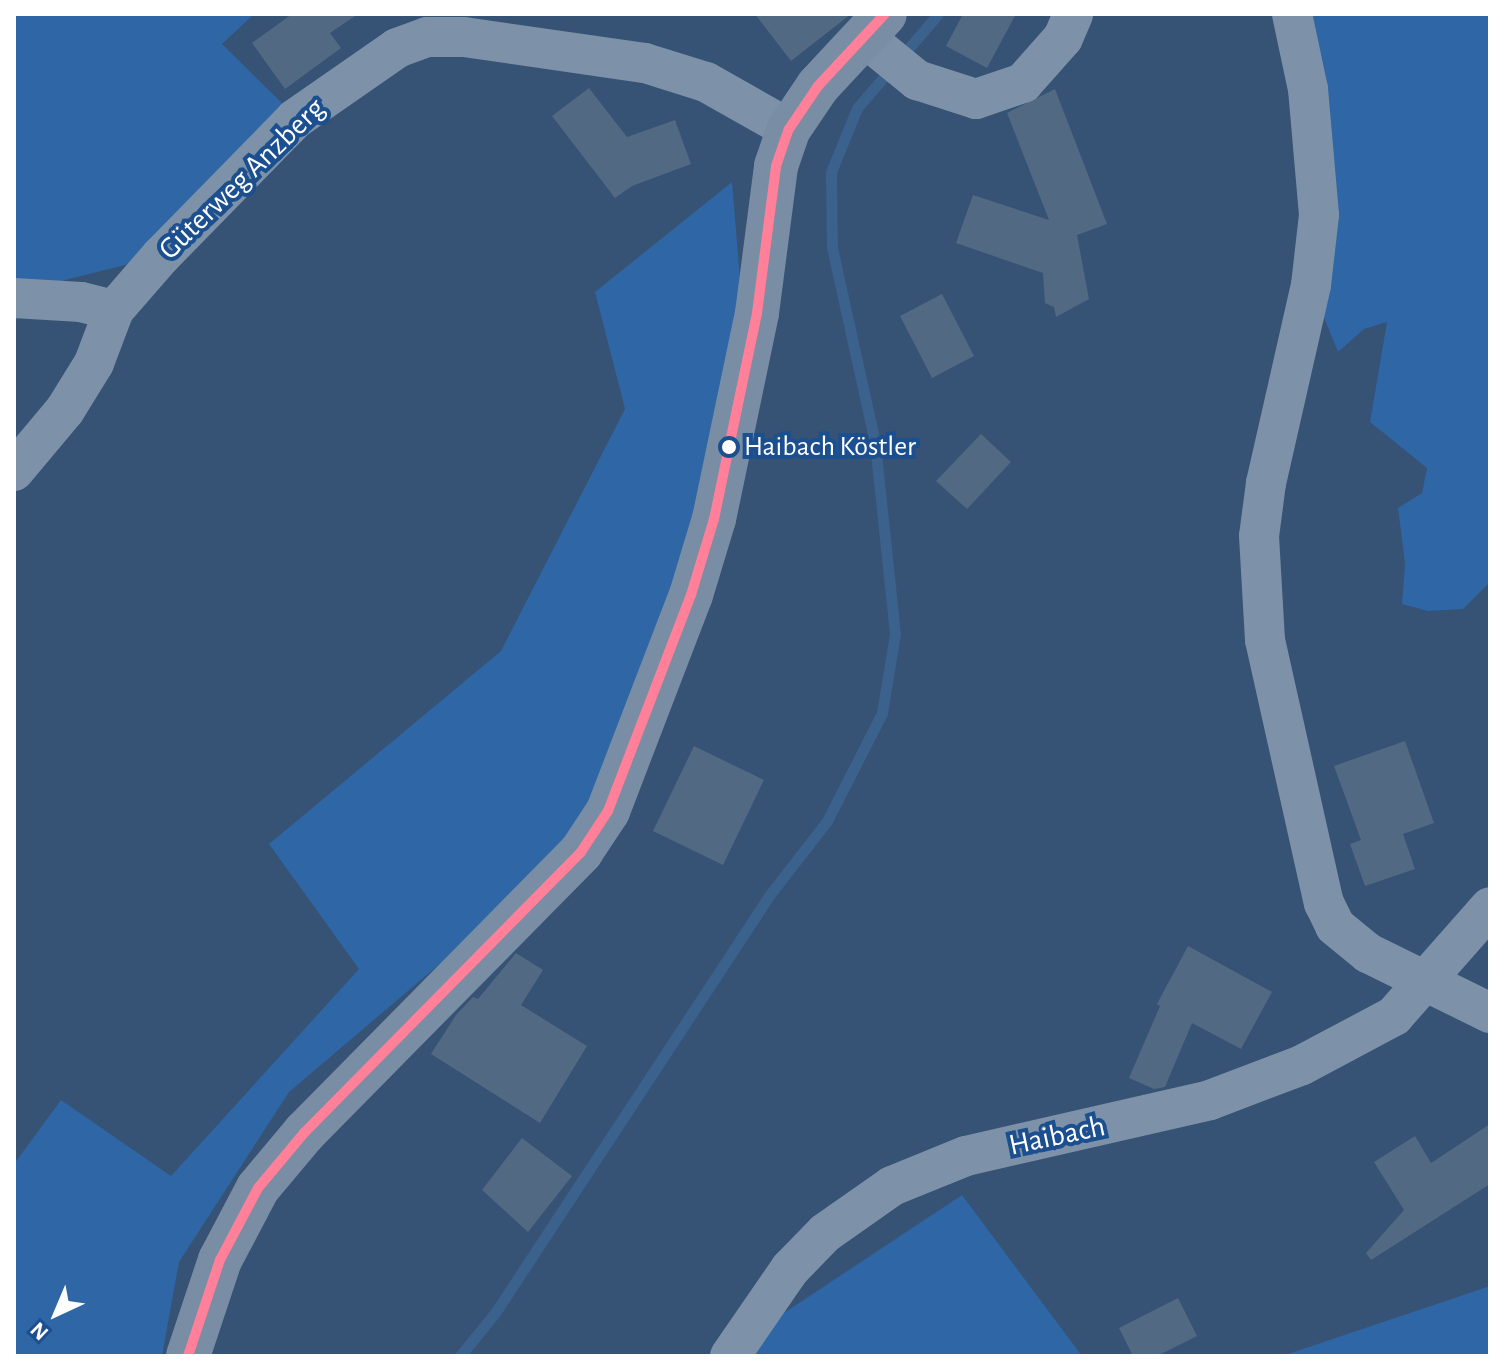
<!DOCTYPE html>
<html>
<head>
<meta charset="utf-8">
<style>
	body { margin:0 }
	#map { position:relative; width:1504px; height:1370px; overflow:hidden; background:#365274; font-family:"Alegreya Sans",sans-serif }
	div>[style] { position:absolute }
	.green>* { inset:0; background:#2f66a5 }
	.stream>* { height:11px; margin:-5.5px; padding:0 5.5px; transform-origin:5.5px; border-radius:5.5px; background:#3b618d }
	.building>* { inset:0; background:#526984 }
	.street>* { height:40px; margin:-20px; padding:0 20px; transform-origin:20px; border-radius:20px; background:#7d92a8 }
	.secondary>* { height:44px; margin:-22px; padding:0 22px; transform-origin:22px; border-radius:22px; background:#798da4 }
	.bus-1>* { height:10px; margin:-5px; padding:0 5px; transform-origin:5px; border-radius:5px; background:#ff8098 }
	.dots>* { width:22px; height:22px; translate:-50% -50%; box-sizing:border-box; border:4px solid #1b4f8f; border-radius:50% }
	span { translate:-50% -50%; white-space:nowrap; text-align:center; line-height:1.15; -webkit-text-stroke:8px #1b4f8f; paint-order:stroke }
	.bus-label { font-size:28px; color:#fff }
	.left { translate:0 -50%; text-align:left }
	.street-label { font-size:30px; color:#fff }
	.frame { position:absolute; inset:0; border:16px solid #fff; pointer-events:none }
	.north { position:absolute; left:16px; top:1274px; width:80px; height:80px; -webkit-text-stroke:6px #1b4f8f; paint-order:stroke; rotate:224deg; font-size:22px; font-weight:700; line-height:32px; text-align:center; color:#fff }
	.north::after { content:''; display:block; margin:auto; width:28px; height:36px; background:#fff; clip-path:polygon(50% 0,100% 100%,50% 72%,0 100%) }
</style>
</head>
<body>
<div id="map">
	<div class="green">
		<div style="clip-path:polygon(15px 14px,254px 14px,222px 44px,296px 117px,145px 260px,57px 282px,14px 322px)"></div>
		<div style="clip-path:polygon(1287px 14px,1490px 14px,1490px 582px,1463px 609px,1428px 611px,1402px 604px,1405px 563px,1398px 508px,1422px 493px,1427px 468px,1370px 422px,1387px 322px,1364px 329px,1338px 352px,1315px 295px)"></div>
		<div style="clip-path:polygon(732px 182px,742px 304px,710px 479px,593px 809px,508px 906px,289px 1092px,179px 1262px,162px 1356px,14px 1356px,14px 1164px,61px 1100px,171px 1176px,359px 969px,269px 844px,501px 651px,625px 409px,595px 292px)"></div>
		<div style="clip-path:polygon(962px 1195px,1082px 1356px,719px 1356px)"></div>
		<div style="clip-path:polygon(1490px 1286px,1490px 1356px,1282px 1356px)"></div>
	</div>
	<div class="stream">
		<div style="left:460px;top:1356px;width:55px;rotate:-50.9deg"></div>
		<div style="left:495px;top:1313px;width:498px;rotate:-56.7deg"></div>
		<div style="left:768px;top:897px;width:96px;rotate:-52.2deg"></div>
		<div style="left:827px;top:821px;width:121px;rotate:-63deg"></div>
		<div style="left:882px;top:713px;width:80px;rotate:-80.7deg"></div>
		<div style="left:895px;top:634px;width:192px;rotate:-96deg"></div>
		<div style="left:875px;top:443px;width:200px;rotate:-102.4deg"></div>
		<div style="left:832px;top:248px;width:76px;rotate:-90.8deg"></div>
		<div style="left:831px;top:172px;width:69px;rotate:-67.9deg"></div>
		<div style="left:857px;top:108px;width:124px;rotate:-49.2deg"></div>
	</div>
	<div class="building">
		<div style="clip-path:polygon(292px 14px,358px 14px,330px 33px,341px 48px,285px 89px,252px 43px)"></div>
		<div style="clip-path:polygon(755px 14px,851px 14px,791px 61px)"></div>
		<div style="clip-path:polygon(963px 14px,1016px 14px,987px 68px,946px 46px)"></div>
		<div style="clip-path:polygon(589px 88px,627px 137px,675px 120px,691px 164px,632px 186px,615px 198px,552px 116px)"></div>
		<div style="clip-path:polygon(1055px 89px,1107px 224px,1077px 235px,1089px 299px,1056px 317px,1054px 307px,1045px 303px,1043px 273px,956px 243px,973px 195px,1049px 220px,1007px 113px)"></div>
		<div style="clip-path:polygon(942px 294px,974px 356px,932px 378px,900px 316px)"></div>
		<div style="clip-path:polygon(981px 434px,1011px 462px,967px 509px,936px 481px)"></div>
		<div style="clip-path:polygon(1405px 741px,1434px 823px,1403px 834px,1415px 869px,1365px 886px,1350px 844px,1361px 840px,1334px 766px)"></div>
		<div style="clip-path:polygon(694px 746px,764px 780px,723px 865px,653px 831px)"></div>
		<div style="clip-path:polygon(1188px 946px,1272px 992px,1241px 1049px,1192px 1023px,1165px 1087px,1154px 1089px,1129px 1078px,1160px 1006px,1157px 1004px)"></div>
		<div style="clip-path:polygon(516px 953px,543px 970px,521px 1005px,587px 1046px,540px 1123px,431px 1054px,456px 1015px,473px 997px,478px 999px)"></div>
		<div style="clip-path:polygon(1490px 1124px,1490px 1184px,1371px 1260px,1366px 1253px,1404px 1210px,1374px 1162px,1415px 1136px,1431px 1163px)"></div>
		<div style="clip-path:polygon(522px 1138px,572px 1176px,528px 1232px,482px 1190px)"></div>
		<div style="clip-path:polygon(1178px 1298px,1197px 1336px,1157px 1356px,1133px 1356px,1119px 1328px)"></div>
	</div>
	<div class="street">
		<div style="left:1292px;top:14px;width:77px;rotate:78deg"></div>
		<div style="left:1308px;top:89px;width:126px;rotate:85deg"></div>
		<div style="left:1319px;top:215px;width:70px;rotate:96.5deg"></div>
		<div style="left:1311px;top:285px;width:203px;rotate:102.8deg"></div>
		<div style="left:1266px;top:483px;width:53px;rotate:97.5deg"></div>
		<div style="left:1259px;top:536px;width:104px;rotate:86.7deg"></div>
		<div style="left:1265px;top:640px;width:270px;rotate:77.4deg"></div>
		<div style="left:1324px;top:903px;width:25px;rotate:64deg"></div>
		<div style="left:1335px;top:926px;width:43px;rotate:39.3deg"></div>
		<div style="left:1368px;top:953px;width:136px;rotate:26.2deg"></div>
		<div style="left:863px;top:36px;width:70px;rotate:39.2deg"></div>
		<div style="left:917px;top:80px;width:62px;rotate:17.9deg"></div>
		<div style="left:976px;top:99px;width:50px;rotate:-18.8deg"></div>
		<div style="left:1023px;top:83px;width:60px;rotate:-48.4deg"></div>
		<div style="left:1063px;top:38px;width:26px;rotate:-67deg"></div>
		<div style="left:14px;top:298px;width:67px;rotate:3.4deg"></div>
		<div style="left:81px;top:302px;width:34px;rotate:14deg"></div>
		<div style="left:14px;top:471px;width:80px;rotate:-50.1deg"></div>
		<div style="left:65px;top:410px;width:55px;rotate:-58.3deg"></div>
		<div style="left:94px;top:363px;width:57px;rotate:-69.3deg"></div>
		<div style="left:114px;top:310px;width:72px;rotate:-49deg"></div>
		<div style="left:161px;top:256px;width:192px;rotate:-45.6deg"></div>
		<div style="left:295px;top:119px;width:124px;rotate:-34.8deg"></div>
		<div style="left:397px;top:48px;width:32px;rotate:-20deg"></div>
		<div style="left:427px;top:37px;width:37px"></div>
		<div style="left:464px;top:37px;width:183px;rotate:8.2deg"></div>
		<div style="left:645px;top:63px;width:64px;rotate:17.3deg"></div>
		<div style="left:706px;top:82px;width:95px;rotate:29.5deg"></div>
		<div style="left:730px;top:1356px;width:106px;rotate:-55.4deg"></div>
		<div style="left:790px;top:1269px;width:50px;rotate:-45.8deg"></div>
		<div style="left:825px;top:1233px;width:82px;rotate:-35deg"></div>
		<div style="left:892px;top:1186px;width:80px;rotate:-22.1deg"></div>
		<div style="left:966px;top:1156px;width:250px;rotate:-12.9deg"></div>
		<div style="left:1210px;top:1100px;width:98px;rotate:-20.8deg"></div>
		<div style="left:1302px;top:1065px;width:104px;rotate:-28deg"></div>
		<div style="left:1394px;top:1016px;width:145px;rotate:-48.6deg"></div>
	</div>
	<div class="secondary">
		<div style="left:188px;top:1356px;width:101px;rotate:-71.6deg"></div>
		<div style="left:220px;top:1260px;width:81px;rotate:-62.2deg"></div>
		<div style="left:258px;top:1188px;width:72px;rotate:-50.1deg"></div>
		<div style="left:304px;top:1133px;width:395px;rotate:-45.4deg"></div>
		<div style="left:581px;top:852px;width:49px;rotate:-56.6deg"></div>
		<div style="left:608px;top:811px;width:231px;rotate:-69deg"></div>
		<div style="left:691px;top:595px;width:79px;rotate:-73.2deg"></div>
		<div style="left:714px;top:519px;width:210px;rotate:-78.2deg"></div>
		<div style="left:757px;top:313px;width:148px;rotate:-82.6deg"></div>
		<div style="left:776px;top:166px;width:39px;rotate:-71deg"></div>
		<div style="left:789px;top:129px;width:52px;rotate:-56deg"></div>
		<div style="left:818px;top:86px;width:98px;rotate:-47.1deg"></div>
	</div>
	<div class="bus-1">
		<div style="left:188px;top:1356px;width:101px;rotate:-71.6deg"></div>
		<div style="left:220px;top:1260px;width:81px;rotate:-62.2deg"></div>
		<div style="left:258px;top:1188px;width:72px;rotate:-50.1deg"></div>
		<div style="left:304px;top:1133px;width:395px;rotate:-45.4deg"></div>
		<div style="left:581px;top:852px;width:49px;rotate:-56.6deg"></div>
		<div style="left:608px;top:811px;width:231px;rotate:-69deg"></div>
		<div style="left:691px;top:595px;width:79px;rotate:-73.2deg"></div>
		<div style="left:714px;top:519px;width:210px;rotate:-78.2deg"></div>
		<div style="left:757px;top:313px;width:148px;rotate:-82.6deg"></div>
		<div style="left:776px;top:166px;width:39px;rotate:-71deg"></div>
		<div style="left:789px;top:129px;width:52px;rotate:-56deg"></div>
		<div style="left:818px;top:86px;width:98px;rotate:-47.1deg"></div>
	</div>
	<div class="dots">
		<div style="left:729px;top:447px;background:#fff"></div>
	</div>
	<div class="bus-label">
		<span class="left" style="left:744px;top:447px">Haibach Köstler</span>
	</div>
	<div class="street-label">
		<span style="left:242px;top:179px;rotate:-44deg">Güterweg Anzberg</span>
		<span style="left:1057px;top:1136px;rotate:-12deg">Haibach</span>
	</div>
	<div class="frame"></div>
	<div class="north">N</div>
</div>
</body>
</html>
